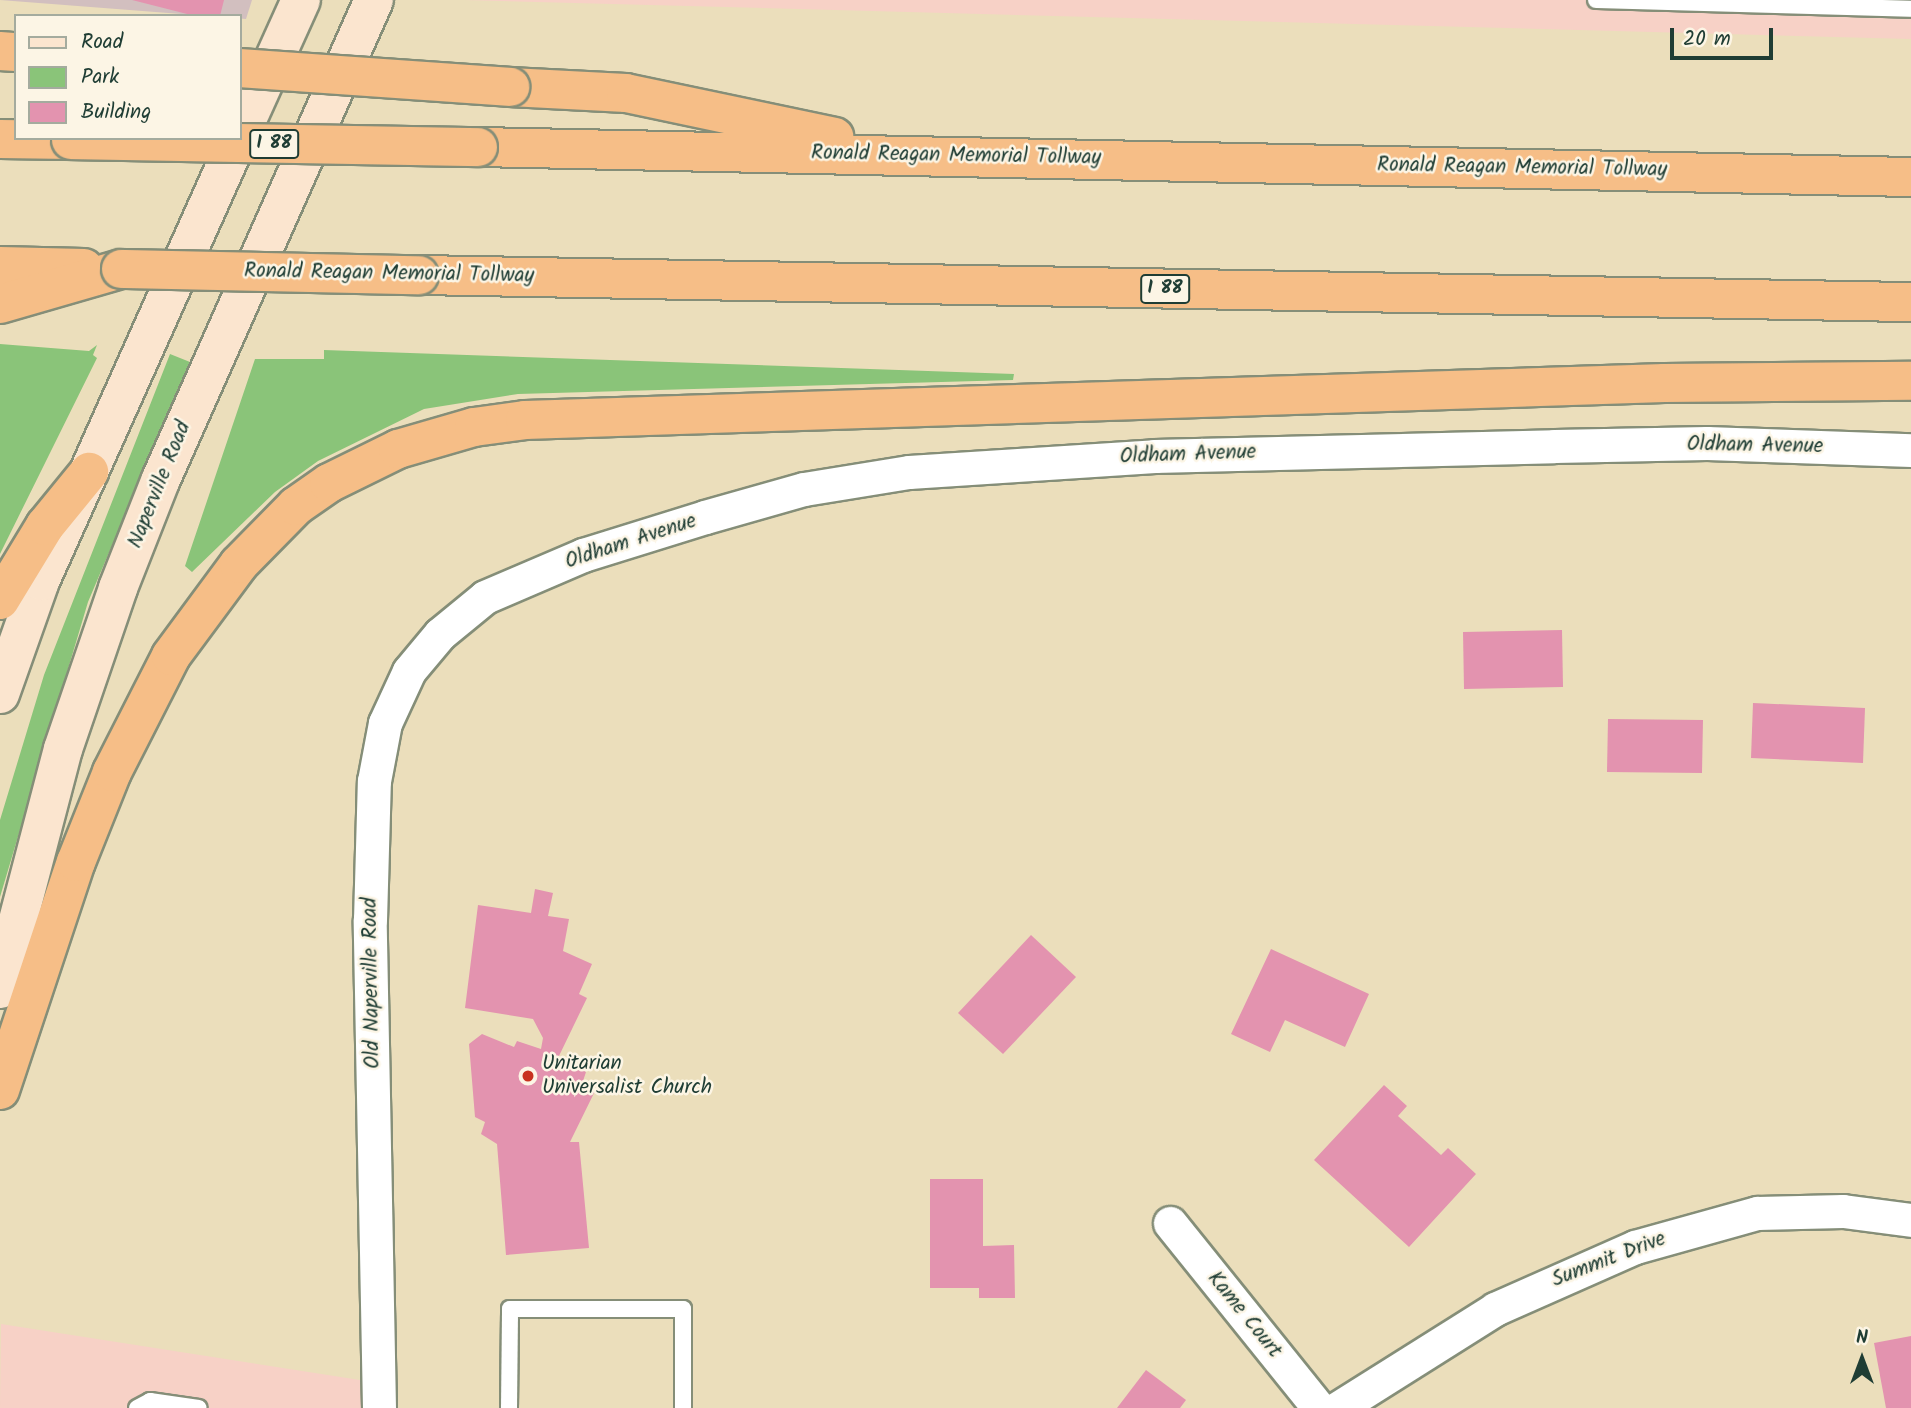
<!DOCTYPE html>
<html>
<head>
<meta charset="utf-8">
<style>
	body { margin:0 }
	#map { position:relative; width:1911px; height:1408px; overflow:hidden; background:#ebdebb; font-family:Kalam,sans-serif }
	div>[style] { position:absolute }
	.built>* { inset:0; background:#f7d1c6 }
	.industrial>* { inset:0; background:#d2bfbf }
	.green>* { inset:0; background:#8ac479 }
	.building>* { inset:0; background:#e393af }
	.roads { filter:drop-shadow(2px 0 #858e78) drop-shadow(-2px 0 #858e78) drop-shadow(0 2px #858e78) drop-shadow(0 -2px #858e78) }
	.service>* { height:16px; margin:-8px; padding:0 8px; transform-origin:8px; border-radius:8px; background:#fff }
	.minor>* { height:33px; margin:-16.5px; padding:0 16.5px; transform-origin:16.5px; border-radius:16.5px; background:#fff }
	.secondary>* { height:38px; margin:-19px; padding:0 19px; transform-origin:19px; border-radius:19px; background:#fbe5cf }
	.motorway>* { height:38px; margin:-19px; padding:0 19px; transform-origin:19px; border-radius:19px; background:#f6be87 }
	.bridges { filter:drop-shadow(2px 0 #858e78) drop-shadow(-2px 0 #858e78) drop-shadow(0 2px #858e78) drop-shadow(0 -2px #858e78) }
	.motorway-bridge>* { height:38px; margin:-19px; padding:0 19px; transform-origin:19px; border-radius:19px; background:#f6be87 }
	.dots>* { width:19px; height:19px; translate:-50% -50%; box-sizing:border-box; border:4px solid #fcf5e5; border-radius:50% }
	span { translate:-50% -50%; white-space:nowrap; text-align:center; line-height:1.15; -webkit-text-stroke:5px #fcf5e5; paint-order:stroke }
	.shield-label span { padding:2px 5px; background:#fcf5e5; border:2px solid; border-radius:5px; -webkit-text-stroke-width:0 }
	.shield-label { font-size:19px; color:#1f3d34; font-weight:700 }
	.street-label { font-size:21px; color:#1f3d34 }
	.poi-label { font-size:21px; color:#1f3d34 }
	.left { translate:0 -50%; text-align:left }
	.legend { position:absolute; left:14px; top:14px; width:228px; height:126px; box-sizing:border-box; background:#fcf5e5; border:2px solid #a4ab9e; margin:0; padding:9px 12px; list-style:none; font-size:21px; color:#1f3d34 }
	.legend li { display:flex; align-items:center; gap:14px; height:35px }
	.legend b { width:35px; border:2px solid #a4ab9e }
	.north { position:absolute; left:1827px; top:1324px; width:70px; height:70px; -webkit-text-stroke:5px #fcf5e5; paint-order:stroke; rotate:0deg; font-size:19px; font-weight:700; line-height:28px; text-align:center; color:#1f3d34 }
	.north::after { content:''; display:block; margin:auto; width:24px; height:32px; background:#1f3d34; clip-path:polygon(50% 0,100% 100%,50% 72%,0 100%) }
	.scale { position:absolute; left:1670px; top:28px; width:103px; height:32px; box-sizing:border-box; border:4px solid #1f3d34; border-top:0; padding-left:9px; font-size:21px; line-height:24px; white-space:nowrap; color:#1f3d34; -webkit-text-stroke:5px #fcf5e5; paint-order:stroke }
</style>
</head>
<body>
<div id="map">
	<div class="built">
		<div style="clip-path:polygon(464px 0,1911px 0,1911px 39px)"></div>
		<div style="clip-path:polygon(1px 1324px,379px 1383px,378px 1408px,0 1408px)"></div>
	</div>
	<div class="industrial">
		<div style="clip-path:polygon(0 0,252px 0,246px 19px)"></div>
	</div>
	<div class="green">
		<div style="clip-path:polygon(0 344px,89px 351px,97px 345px,93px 355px,97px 358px,0 554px)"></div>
		<div style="clip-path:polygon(324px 350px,1014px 374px,1013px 380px,518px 394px,424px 409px,318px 461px,275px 492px,192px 572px,185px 566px,255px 359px,324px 359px)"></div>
		<div style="clip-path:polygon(170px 354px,190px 362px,88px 602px,0 897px,0 820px,44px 675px)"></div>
	</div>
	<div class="building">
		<div style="clip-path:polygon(132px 0,224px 0,220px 16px,195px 16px)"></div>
		<div style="clip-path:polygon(1562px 630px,1563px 687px,1464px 689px,1463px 632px)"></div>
		<div style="clip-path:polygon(1753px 703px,1865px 708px,1863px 763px,1751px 758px)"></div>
		<div style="clip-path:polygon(1608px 719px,1703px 720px,1702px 773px,1607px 772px)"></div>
		<div style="clip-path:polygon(535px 889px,553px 893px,548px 916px,569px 919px,563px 951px,592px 964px,579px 994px,587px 998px,558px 1058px,586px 1072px,583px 1081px,596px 1089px,570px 1142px,579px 1142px,589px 1248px,506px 1255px,497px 1144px,481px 1134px,485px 1122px,475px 1117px,469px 1044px,482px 1034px,514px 1047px,517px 1041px,541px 1049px,543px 1038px,533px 1019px,465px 1008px,478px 905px,531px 913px)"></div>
		<div style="clip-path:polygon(1031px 935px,1076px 977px,1003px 1054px,958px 1013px)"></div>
		<div style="clip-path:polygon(1271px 949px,1369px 994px,1345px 1047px,1285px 1020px,1270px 1052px,1231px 1034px)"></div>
		<div style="clip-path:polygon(1384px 1085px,1407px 1106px,1398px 1116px,1441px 1155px,1448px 1148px,1476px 1174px,1409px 1247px,1314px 1160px)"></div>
		<div style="clip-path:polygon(930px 1179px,983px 1179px,983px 1246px,1014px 1245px,1015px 1298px,979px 1298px,979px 1288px,930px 1288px)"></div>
		<div style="clip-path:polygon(1911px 1336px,1911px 1408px,1886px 1408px,1874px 1343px)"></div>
		<div style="clip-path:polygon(1146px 1370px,1186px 1400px,1180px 1408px,1117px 1408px)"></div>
	</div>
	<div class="roads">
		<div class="service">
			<div style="left:1596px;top:0;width:315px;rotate:1.6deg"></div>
			<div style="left:137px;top:1408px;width:15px;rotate:-28deg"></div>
			<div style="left:150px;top:1401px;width:49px;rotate:8.1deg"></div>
			<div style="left:509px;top:1408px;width:99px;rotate:-89.4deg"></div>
			<div style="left:510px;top:1309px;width:173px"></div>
			<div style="left:683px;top:1309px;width:99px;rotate:90deg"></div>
		</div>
		<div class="minor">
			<div style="left:1170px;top:1223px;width:238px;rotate:51.2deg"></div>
			<div style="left:379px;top:1408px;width:488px;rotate:-91.1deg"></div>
			<div style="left:370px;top:920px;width:139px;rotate:-88.4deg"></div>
			<div style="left:374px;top:781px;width:59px;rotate:-79.3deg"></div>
			<div style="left:385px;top:723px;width:57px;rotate:-65.2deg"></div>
			<div style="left:409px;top:671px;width:48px;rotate:-50deg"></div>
			<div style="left:440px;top:634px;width:58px;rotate:-39.4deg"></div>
			<div style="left:485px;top:597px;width:107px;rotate:-23.2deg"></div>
			<div style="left:583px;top:555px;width:128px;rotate:-17.3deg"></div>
			<div style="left:705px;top:517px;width:103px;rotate:-15.8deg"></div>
			<div style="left:804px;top:489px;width:106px;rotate:-9.2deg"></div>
			<div style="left:909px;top:472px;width:246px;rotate:-3.7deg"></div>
			<div style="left:1154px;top:456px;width:400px;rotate:-1.4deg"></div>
			<div style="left:1554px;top:446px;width:153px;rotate:-1.1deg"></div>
			<div style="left:1707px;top:443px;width:204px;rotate:2deg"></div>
			<div style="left:1338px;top:1408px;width:186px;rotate:-32.2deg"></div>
			<div style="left:1495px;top:1309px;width:153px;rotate:-23.9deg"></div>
			<div style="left:1635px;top:1247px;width:127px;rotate:-15.6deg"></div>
			<div style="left:1757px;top:1213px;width:86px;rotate:-1.3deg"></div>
			<div style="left:1843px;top:1211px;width:69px;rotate:7.5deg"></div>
		</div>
		<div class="secondary">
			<div style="left:240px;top:135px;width:148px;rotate:-65.7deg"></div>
			<div style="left:0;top:694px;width:120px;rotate:-70.5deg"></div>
			<div style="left:40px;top:581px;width:485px;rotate:-65.9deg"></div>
			<div style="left:0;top:989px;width:248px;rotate:-75.3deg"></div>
			<div style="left:63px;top:749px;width:170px;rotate:-71.1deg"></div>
			<div style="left:118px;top:588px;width:117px;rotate:-68.5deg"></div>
			<div style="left:161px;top:479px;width:524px;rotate:-66.03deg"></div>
		</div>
		<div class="motorway">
			<div style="left:0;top:51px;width:16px;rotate:4deg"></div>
			<div style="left:510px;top:87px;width:116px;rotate:3deg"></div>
			<div style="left:626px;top:93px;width:213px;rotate:11.9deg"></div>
			<div style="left:0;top:139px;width:71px;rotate:0.8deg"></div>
			<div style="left:478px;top:147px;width:1433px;rotate:1.2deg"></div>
			<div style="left:0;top:266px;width:84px;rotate:1.4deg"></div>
			<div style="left:419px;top:275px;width:1492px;rotate:1.04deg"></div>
			<div style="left:0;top:304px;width:126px;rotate:-16.1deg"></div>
			<div style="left:0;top:600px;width:87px;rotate:-58.7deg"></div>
			<div style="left:45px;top:526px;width:70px;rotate:-50.8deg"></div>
			<div style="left:0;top:1090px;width:240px;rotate:-71.6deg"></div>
			<div style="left:76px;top:862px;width:97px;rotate:-68.2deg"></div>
			<div style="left:112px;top:772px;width:130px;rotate:-63deg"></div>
			<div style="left:171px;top:656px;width:114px;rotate:-53.5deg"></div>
			<div style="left:239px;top:564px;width:81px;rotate:-45.5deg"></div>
			<div style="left:296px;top:506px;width:40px;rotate:-34.9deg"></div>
			<div style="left:329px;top:483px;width:77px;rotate:-26.2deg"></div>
			<div style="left:398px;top:449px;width:79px;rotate:-16.1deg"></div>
			<div style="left:474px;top:427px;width:51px;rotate:-7.8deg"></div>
			<div style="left:525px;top:420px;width:1140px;rotate:-1.86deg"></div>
			<div style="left:1664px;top:383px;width:247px;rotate:-0.5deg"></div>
		</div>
	</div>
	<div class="bridges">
		<div class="motorway-bridge">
			<div style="left:240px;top:68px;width:271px;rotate:4deg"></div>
			<div style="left:71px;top:140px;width:407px;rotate:1deg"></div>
			<div style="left:121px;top:269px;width:298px;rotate:1.2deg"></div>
		</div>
	</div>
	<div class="dots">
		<div style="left:528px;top:1076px;background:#c8321e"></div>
	</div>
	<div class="shield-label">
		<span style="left:274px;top:144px">I 88</span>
		<span style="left:1165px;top:289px">I 88</span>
	</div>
	<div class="street-label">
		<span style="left:956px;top:156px;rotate:1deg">Ronald Reagan Memorial Tollway</span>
		<span style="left:1522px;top:168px;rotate:1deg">Ronald Reagan Memorial Tollway</span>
		<span style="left:389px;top:274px;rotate:1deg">Ronald Reagan Memorial Tollway</span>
		<span style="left:1755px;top:446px;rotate:1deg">Oldham Avenue</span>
		<span style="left:1188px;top:455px;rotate:-2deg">Oldham Avenue</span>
		<span style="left:160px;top:485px;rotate:-68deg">Naperville Road</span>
		<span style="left:631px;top:542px;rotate:-18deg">Oldham Avenue</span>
		<span style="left:372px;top:983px;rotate:-91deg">Old Naperville Road</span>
		<span style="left:1609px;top:1260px;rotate:-21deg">Summit Drive</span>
		<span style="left:1244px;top:1315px;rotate:51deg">Kame Court</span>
	</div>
	<div class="poi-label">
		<span class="left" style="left:542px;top:1076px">Unitarian<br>Universalist Church</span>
	</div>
	<ul class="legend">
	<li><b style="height:9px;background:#fbe5cf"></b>Road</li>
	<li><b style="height:19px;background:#8ac479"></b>Park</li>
	<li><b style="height:19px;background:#e393af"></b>Building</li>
	</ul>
	<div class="north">N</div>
	<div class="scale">20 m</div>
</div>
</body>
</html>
